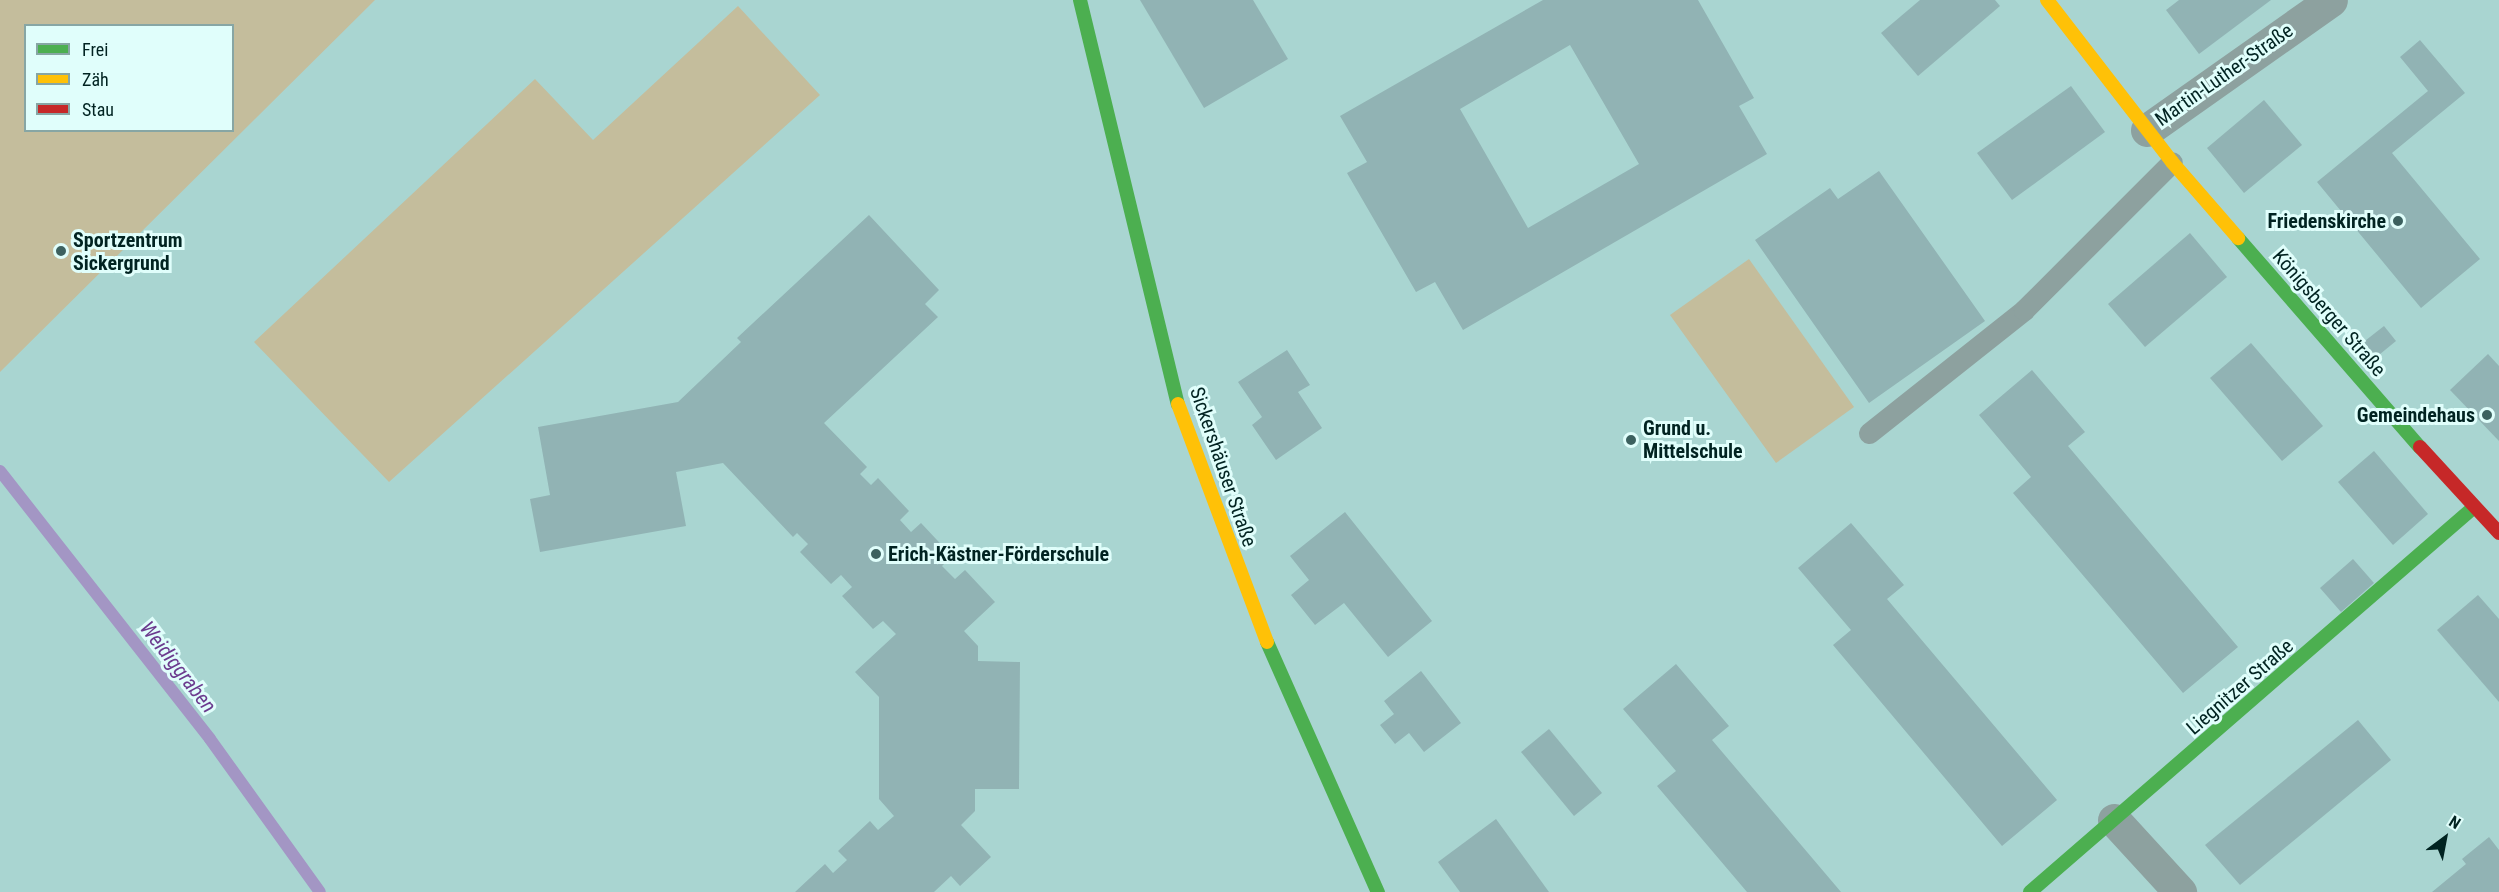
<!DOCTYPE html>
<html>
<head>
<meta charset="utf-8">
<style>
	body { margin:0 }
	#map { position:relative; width:2499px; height:892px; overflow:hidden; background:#a9d5d1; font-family:"Roboto Condensed",sans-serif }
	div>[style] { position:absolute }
	.green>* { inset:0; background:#c4bd9c }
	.stream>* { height:12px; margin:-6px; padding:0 6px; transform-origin:6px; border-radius:6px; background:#a396c4 }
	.building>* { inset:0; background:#91b3b4 }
	.lane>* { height:21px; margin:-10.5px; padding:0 10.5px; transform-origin:10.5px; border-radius:10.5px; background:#8da19f }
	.street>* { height:33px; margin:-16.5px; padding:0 16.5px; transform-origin:16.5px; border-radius:16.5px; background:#8da19f }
	.fast>* { height:14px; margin:-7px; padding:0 7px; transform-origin:7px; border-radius:7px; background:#4caf50 }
	.slow>* { height:14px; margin:-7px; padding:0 7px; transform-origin:7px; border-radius:7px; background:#ffc107 }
	.jam>* { height:14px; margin:-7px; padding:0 7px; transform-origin:7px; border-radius:7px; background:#c62828 }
	.dots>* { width:16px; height:16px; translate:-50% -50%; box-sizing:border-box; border:3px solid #e0fefb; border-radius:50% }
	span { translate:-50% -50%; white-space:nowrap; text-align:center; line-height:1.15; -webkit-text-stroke:6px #e0fefb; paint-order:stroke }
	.street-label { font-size:20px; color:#012321 }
	.poi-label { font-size:20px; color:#012321; font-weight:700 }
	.right { translate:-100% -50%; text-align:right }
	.left { translate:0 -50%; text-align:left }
	.water-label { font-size:21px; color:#6b3b8e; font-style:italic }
	.legend { position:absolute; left:24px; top:24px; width:210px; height:108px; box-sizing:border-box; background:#e0fefb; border:2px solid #87a6a4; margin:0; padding:8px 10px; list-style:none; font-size:18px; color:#012321 }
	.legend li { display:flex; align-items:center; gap:12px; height:30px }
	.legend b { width:30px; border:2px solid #87a6a4 }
	.north { position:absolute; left:2415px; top:808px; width:60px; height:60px; -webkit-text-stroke:4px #e0fefb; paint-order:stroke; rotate:32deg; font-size:16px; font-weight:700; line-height:24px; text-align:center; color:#012321 }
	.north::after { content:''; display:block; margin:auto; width:21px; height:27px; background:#012321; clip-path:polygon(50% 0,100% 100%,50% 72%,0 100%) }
</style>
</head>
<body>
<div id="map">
	<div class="green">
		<div style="clip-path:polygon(evenodd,0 0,375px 0,0 372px,0 0,26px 26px,232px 26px,232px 130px,26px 130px,26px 26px)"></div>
		<div style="clip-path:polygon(738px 6px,820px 95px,389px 482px,254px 342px,535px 79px,593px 140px)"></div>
		<div style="clip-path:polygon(1749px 259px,1854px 407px,1776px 463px,1670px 315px)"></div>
	</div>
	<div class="stream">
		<div style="left:0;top:471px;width:340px;rotate:51.9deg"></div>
		<div style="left:210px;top:739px;width:188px;rotate:54.3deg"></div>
	</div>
	<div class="building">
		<div style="clip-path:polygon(1140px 0,1253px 0,1288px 59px,1204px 108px)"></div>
		<div style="clip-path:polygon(evenodd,1543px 0,1698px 0,1754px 98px,1739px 106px,1767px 154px,1463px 330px,1435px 282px,1416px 292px,1347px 173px,1367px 162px,1340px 116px,1543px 0,1570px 45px,1639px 164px,1528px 228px,1460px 109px,1570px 45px)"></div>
		<div style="clip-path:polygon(1920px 0,1995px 0,2000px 6px,1918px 76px,1881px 33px)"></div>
		<div style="clip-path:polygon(2179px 0,2271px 0,2199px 54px,2166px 10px)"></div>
		<div style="clip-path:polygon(2420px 40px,2465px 93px,2392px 153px,2480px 259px,2421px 308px,2317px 182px,2428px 91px,2400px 57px)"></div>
		<div style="clip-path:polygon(2071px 86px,2105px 132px,2012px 200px,1977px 153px)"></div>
		<div style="clip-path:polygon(2264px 100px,2302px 145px,2244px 193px,2207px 148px)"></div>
		<div style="clip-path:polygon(1879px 171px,1985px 321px,1869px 403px,1755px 240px,1830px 188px,1838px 199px)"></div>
		<div style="clip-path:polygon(869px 215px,939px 290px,925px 304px,938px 317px,824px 423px,867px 467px,860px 474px,871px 485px,878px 478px,909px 511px,900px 520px,911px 532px,921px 523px,952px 556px,942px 566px,955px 579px,965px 570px,995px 602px,964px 631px,978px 646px,978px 661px,1020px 662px,1019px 789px,975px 789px,975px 811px,961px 825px,991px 857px,960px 886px,951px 876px,934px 892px,795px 892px,825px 864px,833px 873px,847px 860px,838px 851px,870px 821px,878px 830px,894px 816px,879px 799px,879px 697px,855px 672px,896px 634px,883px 621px,873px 629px,842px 596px,852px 587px,841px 575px,831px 584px,800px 552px,808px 544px,797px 533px,793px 537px,723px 463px,676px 472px,686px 526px,540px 552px,530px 499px,550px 495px,538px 427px,678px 402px,741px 342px,737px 338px)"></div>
		<div style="clip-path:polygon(2190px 233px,2227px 277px,2145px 347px,2108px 304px)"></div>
		<div style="clip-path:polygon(2384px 326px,2396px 341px,2374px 359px,2361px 344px)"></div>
		<div style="clip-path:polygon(2251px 343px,2323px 426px,2282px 461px,2210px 378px)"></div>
		<div style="clip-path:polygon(1287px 350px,1310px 385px,1298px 392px,1322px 428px,1276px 460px,1252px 425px,1262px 417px,1238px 382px)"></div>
		<div style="clip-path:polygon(2488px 354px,2499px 366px,2499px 441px,2450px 390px)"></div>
		<div style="clip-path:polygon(2032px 370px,2085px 432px,2068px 446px,2238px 647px,2183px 693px,2013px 493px,2031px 477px,1979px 415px)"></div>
		<div style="clip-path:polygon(2374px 451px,2428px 514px,2393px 545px,2338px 482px)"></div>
		<div style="clip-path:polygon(1345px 512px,1432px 621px,1388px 657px,1344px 603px,1315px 625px,1291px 595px,1309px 580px,1290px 556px)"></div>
		<div style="clip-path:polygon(1851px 523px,1904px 585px,1887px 599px,2057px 800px,2002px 846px,1833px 645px,1851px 630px,1798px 568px)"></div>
		<div style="clip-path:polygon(2353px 559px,2374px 583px,2341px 612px,2320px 588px)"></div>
		<div style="clip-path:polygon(2478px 595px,2499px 619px,2499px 702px,2437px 630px)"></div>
		<div style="clip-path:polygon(1676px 664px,1729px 726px,1712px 740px,1841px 892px,1747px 892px,1657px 786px,1676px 771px,1623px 709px)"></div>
		<div style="clip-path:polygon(1421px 671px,1461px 723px,1424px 752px,1409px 733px,1395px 744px,1380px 725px,1394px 714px,1384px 701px)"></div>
		<div style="clip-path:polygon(2358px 720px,2391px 760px,2240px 885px,2205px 845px)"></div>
		<div style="clip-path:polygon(1549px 729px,1602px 793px,1574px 816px,1521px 752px)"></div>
		<div style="clip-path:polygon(1496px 819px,1549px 892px,1460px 892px,1438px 862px)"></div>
		<div style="clip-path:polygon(2489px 837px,2499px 850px,2499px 892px,2432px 892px,2466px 864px,2462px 859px)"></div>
	</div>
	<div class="lane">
		<div style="left:1869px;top:433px;width:198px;rotate:-38.4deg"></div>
		<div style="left:2024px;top:310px;width:209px;rotate:-45deg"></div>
	</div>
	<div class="street">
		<div style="left:2147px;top:130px;width:225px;rotate:-35.2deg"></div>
		<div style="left:2114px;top:820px;width:98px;rotate:47.5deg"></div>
	</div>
	<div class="fast">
		<div style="left:1080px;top:0;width:416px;rotate:76.4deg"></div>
		<div style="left:2238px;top:238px;width:277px;rotate:49deg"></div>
		<div style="left:1267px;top:642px;width:274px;rotate:66.1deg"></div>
		<div style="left:2030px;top:892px;width:586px;rotate:-40.92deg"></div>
	</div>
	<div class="slow">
		<div style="left:2047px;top:0;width:205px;rotate:52.3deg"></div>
		<div style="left:2172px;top:162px;width:101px;rotate:49deg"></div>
		<div style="left:1178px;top:404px;width:254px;rotate:69.5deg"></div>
	</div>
	<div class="jam">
		<div style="left:2420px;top:447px;width:117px;rotate:47.4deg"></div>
	</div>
	<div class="dots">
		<div style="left:2398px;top:221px;background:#3c615f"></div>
		<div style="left:61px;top:251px;background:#3c615f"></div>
		<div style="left:2487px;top:415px;background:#3c615f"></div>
		<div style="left:1631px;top:440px;background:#3c615f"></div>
		<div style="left:876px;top:554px;background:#3c615f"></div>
	</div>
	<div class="street-label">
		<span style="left:2224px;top:75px;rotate:-35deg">Martin-Luther-Straße</span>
		<span style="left:2329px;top:313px;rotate:49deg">Königsberger Straße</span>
		<span style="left:1223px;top:467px;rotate:71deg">Sickershäuser Straße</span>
		<span style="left:2240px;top:687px;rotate:-41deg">Liegnitzer Straße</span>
	</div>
	<div class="poi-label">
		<span class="right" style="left:2386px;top:221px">Friedenskirche</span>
		<span class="left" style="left:73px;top:252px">Sportzentrum<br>Sickergrund</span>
		<span class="right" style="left:2475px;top:415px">Gemeindehaus</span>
		<span class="left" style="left:1643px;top:440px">Grund u.<br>Mittelschule</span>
		<span class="left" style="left:888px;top:554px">Erich-Kästner-Förderschule</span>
	</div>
	<div class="water-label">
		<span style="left:178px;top:667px;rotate:52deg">Weidiggraben</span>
	</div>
	<ul class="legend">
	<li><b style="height:8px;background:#4caf50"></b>Frei</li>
	<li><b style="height:8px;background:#ffc107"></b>Zäh</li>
	<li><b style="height:8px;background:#c62828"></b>Stau</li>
	</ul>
	<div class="north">N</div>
</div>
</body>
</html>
